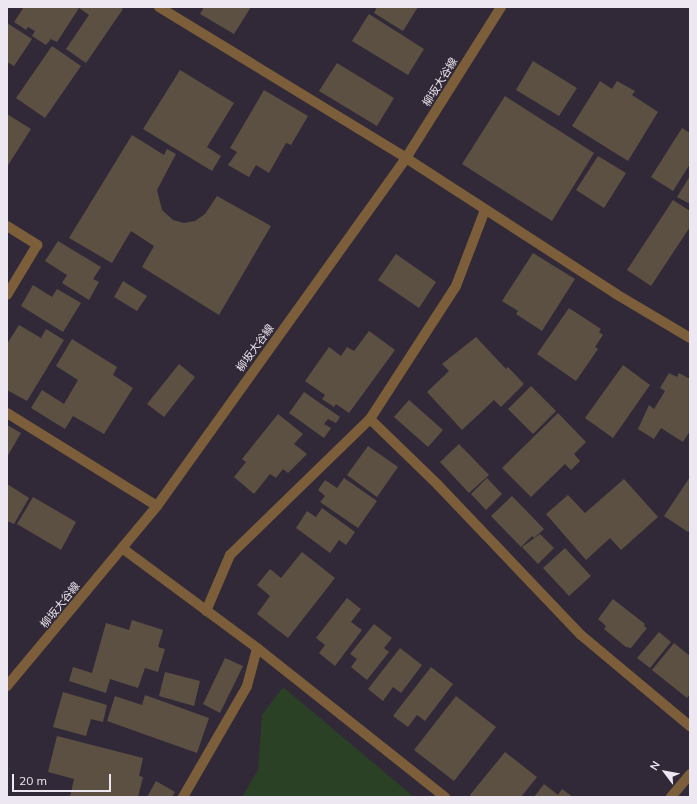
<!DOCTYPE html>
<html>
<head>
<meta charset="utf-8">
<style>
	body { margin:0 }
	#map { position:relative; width:697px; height:804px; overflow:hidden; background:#312937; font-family:Mulish,"Noto Sans JP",sans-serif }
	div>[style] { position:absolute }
	.green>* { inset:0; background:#2a4125 }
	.building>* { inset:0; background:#5c5043 }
	.minor>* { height:10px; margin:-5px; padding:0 5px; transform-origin:5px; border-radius:5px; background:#7c5f3a }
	span { translate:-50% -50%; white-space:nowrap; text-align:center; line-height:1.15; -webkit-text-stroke:3px #312937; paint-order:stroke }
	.street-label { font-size:11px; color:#ece7f0 }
	.frame { position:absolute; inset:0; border:8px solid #ece7f0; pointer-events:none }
	.north { position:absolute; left:645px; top:752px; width:40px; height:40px; -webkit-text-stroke:3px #312937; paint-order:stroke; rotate:302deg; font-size:11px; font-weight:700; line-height:16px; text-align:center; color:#ece7f0 }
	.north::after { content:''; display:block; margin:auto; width:14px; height:18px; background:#ece7f0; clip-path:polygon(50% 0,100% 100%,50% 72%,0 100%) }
	.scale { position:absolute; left:12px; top:774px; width:99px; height:18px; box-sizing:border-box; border:2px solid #ece7f0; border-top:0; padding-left:5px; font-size:12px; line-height:14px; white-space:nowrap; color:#ece7f0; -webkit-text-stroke:3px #312937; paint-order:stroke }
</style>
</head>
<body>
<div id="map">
	<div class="green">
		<div style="clip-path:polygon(283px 687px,414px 797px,242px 797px,258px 770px,262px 715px)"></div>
	</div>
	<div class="building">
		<div style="clip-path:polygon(24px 7px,120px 7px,123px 9px,86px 63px,66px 49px,89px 15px,79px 8px,57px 42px,51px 39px,46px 45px,32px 36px,35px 31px,28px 27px,26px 30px,14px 22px)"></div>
		<div style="clip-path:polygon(204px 7px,251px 7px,234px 34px,200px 14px)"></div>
		<div style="clip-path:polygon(377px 7px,418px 7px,403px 31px,374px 13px)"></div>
		<div style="clip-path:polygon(369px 14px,424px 49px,408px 75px,352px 41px)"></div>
		<div style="clip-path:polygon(7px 23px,32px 39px,14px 66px,7px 62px)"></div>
		<div style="clip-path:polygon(52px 46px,81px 66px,45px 118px,16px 98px)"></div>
		<div style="clip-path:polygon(533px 61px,577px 88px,559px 116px,516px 90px)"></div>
		<div style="clip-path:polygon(337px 63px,394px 98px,377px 126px,319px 91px)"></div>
		<div style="clip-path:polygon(180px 70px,234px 103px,207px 147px,221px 156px,212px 171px,143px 129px)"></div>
		<div style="clip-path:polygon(600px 81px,612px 89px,617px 81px,635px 91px,632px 95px,658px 112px,628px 161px,572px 126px)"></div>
		<div style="clip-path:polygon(264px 90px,308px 116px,291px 145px,286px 143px,269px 173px,256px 165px,249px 177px,228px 165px,237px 152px,230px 148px)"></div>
		<div style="clip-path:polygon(505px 96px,594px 153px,552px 221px,462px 164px)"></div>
		<div style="clip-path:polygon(7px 114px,31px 129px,7px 167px)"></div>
		<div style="clip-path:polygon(682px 128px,690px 133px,690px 164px,673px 191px,651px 177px)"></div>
		<div style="clip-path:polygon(132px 135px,164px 155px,167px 149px,176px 154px,157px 190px,162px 210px,173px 220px,184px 223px,195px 221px,205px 214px,217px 196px,271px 226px,219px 315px,142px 267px,154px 246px,131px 231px,112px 263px,69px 238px)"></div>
		<div style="clip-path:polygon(598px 156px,626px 173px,604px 208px,576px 190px)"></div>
		<div style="clip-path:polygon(690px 176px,690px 204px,677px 197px)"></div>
		<div style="clip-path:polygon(673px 200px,690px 211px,690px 227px,651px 286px,627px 270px)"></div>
		<div style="clip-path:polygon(58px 241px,101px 267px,93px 279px,99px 282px,89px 300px,62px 283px,67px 275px,45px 261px)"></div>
		<div style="clip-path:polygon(533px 253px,575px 279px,542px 331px,516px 314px,518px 311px,502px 301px)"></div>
		<div style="clip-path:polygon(396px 254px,436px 282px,419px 308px,378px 280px)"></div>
		<div style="clip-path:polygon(123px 281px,147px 296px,137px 311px,114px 297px)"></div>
		<div style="clip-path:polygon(33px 285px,52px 297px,57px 289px,81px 303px,63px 332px,21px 306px)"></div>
		<div style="clip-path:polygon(569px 308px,601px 329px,599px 332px,603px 335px,595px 347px,598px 349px,576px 381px,537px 354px)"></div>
		<div style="clip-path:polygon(19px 325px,41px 338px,46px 329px,64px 340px,27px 401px,7px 390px,7px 344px)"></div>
		<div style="clip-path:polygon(369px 331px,395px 350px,349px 413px,336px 404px,334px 407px,322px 399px,325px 395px,305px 381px,329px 347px,341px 356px,347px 347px,354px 351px)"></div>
		<div style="clip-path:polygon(476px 337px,506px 369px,508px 367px,524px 384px,501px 407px,494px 400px,462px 430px,427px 392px,449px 371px,442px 364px)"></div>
		<div style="clip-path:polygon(72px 339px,117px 367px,113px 375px,133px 388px,104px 434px,73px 416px,65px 429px,31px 408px,42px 390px,64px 404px,78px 380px,56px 366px)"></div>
		<div style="clip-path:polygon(179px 364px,195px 377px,164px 417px,147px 404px)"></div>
		<div style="clip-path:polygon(623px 365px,650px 385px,613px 438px,585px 418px)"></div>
		<div style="clip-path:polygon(669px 373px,677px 377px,679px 373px,690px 379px,690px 431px,683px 442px,661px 428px,654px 439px,638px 429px,649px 405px,654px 409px,665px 391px,660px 388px)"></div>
		<div style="clip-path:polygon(531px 386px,556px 411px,533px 434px,508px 409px)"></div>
		<div style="clip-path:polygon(304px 392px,340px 417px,336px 423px,328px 419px,324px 424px,331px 428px,324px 438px,289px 413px)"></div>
		<div style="clip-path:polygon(409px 400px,443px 430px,428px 447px,394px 417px)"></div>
		<div style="clip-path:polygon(558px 413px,586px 442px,574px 454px,580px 461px,571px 470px,565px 464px,531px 497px,502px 468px)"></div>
		<div style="clip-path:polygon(278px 414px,303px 434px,294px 444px,307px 454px,288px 473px,283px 469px,276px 478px,270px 474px,254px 494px,234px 477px,246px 462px,242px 459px)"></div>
		<div style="clip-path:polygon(7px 425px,21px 433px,7px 457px)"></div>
		<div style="clip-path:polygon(459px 444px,489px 475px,469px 493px,440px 462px)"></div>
		<div style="clip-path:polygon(368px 446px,398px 467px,377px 497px,347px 475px)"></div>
		<div style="clip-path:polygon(690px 477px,690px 530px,688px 532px,664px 516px)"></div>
		<div style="clip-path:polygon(344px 478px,377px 501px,358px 528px,320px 502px,325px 496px,318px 490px,325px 480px,337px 488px)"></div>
		<div style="clip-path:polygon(487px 478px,502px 494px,486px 510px,471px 494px)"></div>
		<div style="clip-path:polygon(624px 479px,658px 517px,621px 550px,610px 538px,586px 560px,546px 514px,568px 495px,585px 513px)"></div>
		<div style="clip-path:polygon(7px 484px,29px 498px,14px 524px,7px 521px)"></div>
		<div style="clip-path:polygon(512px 496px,544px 529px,534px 538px,532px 536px,521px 547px,491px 516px)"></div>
		<div style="clip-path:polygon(33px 497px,76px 522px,61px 550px,17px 524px)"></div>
		<div style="clip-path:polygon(322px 508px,355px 532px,346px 545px,339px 540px,330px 553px,296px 528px,307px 511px,316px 517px)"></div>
		<div style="clip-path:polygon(540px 534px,554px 548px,538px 564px,522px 547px)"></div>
		<div style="clip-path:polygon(565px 548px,591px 576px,569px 596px,543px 568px)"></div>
		<div style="clip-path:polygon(302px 552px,335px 578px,288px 638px,257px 614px,270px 596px,257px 585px,270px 569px,281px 578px)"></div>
		<div style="clip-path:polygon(347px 598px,361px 609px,351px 622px,362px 630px,335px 666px,319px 653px,325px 645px,316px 638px)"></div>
		<div style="clip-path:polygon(613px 599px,645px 624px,644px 626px,647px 628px,631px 648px,626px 647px,604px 629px,606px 626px,598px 619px)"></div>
		<div style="clip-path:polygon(132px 620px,163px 630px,158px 647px,165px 649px,158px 672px,145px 668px,138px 688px,110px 679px,106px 693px,69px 681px,73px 667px,92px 673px,106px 623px,129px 630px)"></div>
		<div style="clip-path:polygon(374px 624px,392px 638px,384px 648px,389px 652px,367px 680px,351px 667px,357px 659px,350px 654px)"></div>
		<div style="clip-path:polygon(659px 632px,671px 642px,650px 668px,637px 658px)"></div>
		<div style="clip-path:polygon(674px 643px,690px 656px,690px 694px,687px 698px,652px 670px)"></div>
		<div style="clip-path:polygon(400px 648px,422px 665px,401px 693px,393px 687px,383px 701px,368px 689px)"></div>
		<div style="clip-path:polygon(225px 658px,243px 666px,220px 713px,203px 704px)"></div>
		<div style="clip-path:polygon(431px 667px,453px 684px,425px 721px,417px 715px,408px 727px,393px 716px)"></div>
		<div style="clip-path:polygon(165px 672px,200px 681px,194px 706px,159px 696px)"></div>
		<div style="clip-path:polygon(63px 692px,107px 705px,103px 722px,91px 719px,86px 736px,53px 727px)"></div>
		<div style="clip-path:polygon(145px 695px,209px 718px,197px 753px,107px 721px,115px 696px,142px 705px)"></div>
		<div style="clip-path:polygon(456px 696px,496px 727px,454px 781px,414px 750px)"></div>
		<div style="clip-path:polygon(57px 736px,143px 758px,139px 776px,143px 777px,138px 797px,70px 797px,74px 779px,48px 772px)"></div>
		<div style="clip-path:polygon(505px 752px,537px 777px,521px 797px,472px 797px,470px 795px)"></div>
		<div style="clip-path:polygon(156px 781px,175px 792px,172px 797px,147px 797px)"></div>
		<div style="clip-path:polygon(544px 784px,558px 795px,562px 789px,573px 797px,534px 797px)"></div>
	</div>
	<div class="minor">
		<div style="left:159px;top:7px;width:289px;rotate:31.4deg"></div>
		<div style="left:406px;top:158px;width:250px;rotate:32.9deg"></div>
		<div style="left:616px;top:294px;width:86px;rotate:30.7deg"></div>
		<div style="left:7px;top:226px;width:36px;rotate:32deg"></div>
		<div style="left:37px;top:245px;width:58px;rotate:121deg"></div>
		<div style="left:7px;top:413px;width:176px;rotate:31.8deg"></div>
		<div style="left:370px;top:419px;width:95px;rotate:44.1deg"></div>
		<div style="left:438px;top:485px;width:207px;rotate:46.4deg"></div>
		<div style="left:581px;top:635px;width:142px;rotate:39.9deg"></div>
		<div style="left:122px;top:548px;width:168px;rotate:36.5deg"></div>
		<div style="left:257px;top:648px;width:240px;rotate:38.4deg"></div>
		<div style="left:206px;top:611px;width:61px;rotate:-66.8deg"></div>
		<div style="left:230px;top:555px;width:195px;rotate:-44.2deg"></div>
		<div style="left:370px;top:419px;width:158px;rotate:-57.1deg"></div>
		<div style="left:456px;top:286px;width:81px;rotate:-69.1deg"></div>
		<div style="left:7px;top:686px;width:234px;rotate:-50.2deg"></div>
		<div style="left:157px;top:506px;width:428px;rotate:-54.4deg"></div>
		<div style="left:406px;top:158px;width:178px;rotate:-57.8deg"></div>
		<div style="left:183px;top:797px;width:128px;rotate:-60deg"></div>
		<div style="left:247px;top:686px;width:39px;rotate:-75deg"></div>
		<div style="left:671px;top:797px;width:30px;rotate:-50deg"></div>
	</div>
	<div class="street-label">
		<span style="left:440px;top:82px;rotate:-58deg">柳坂大谷線</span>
		<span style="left:255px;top:348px;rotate:-54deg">柳坂大谷線</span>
		<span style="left:60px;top:605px;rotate:-51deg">柳坂大谷線</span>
	</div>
	<div class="frame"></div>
	<div class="north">N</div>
	<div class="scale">20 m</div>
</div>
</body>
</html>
